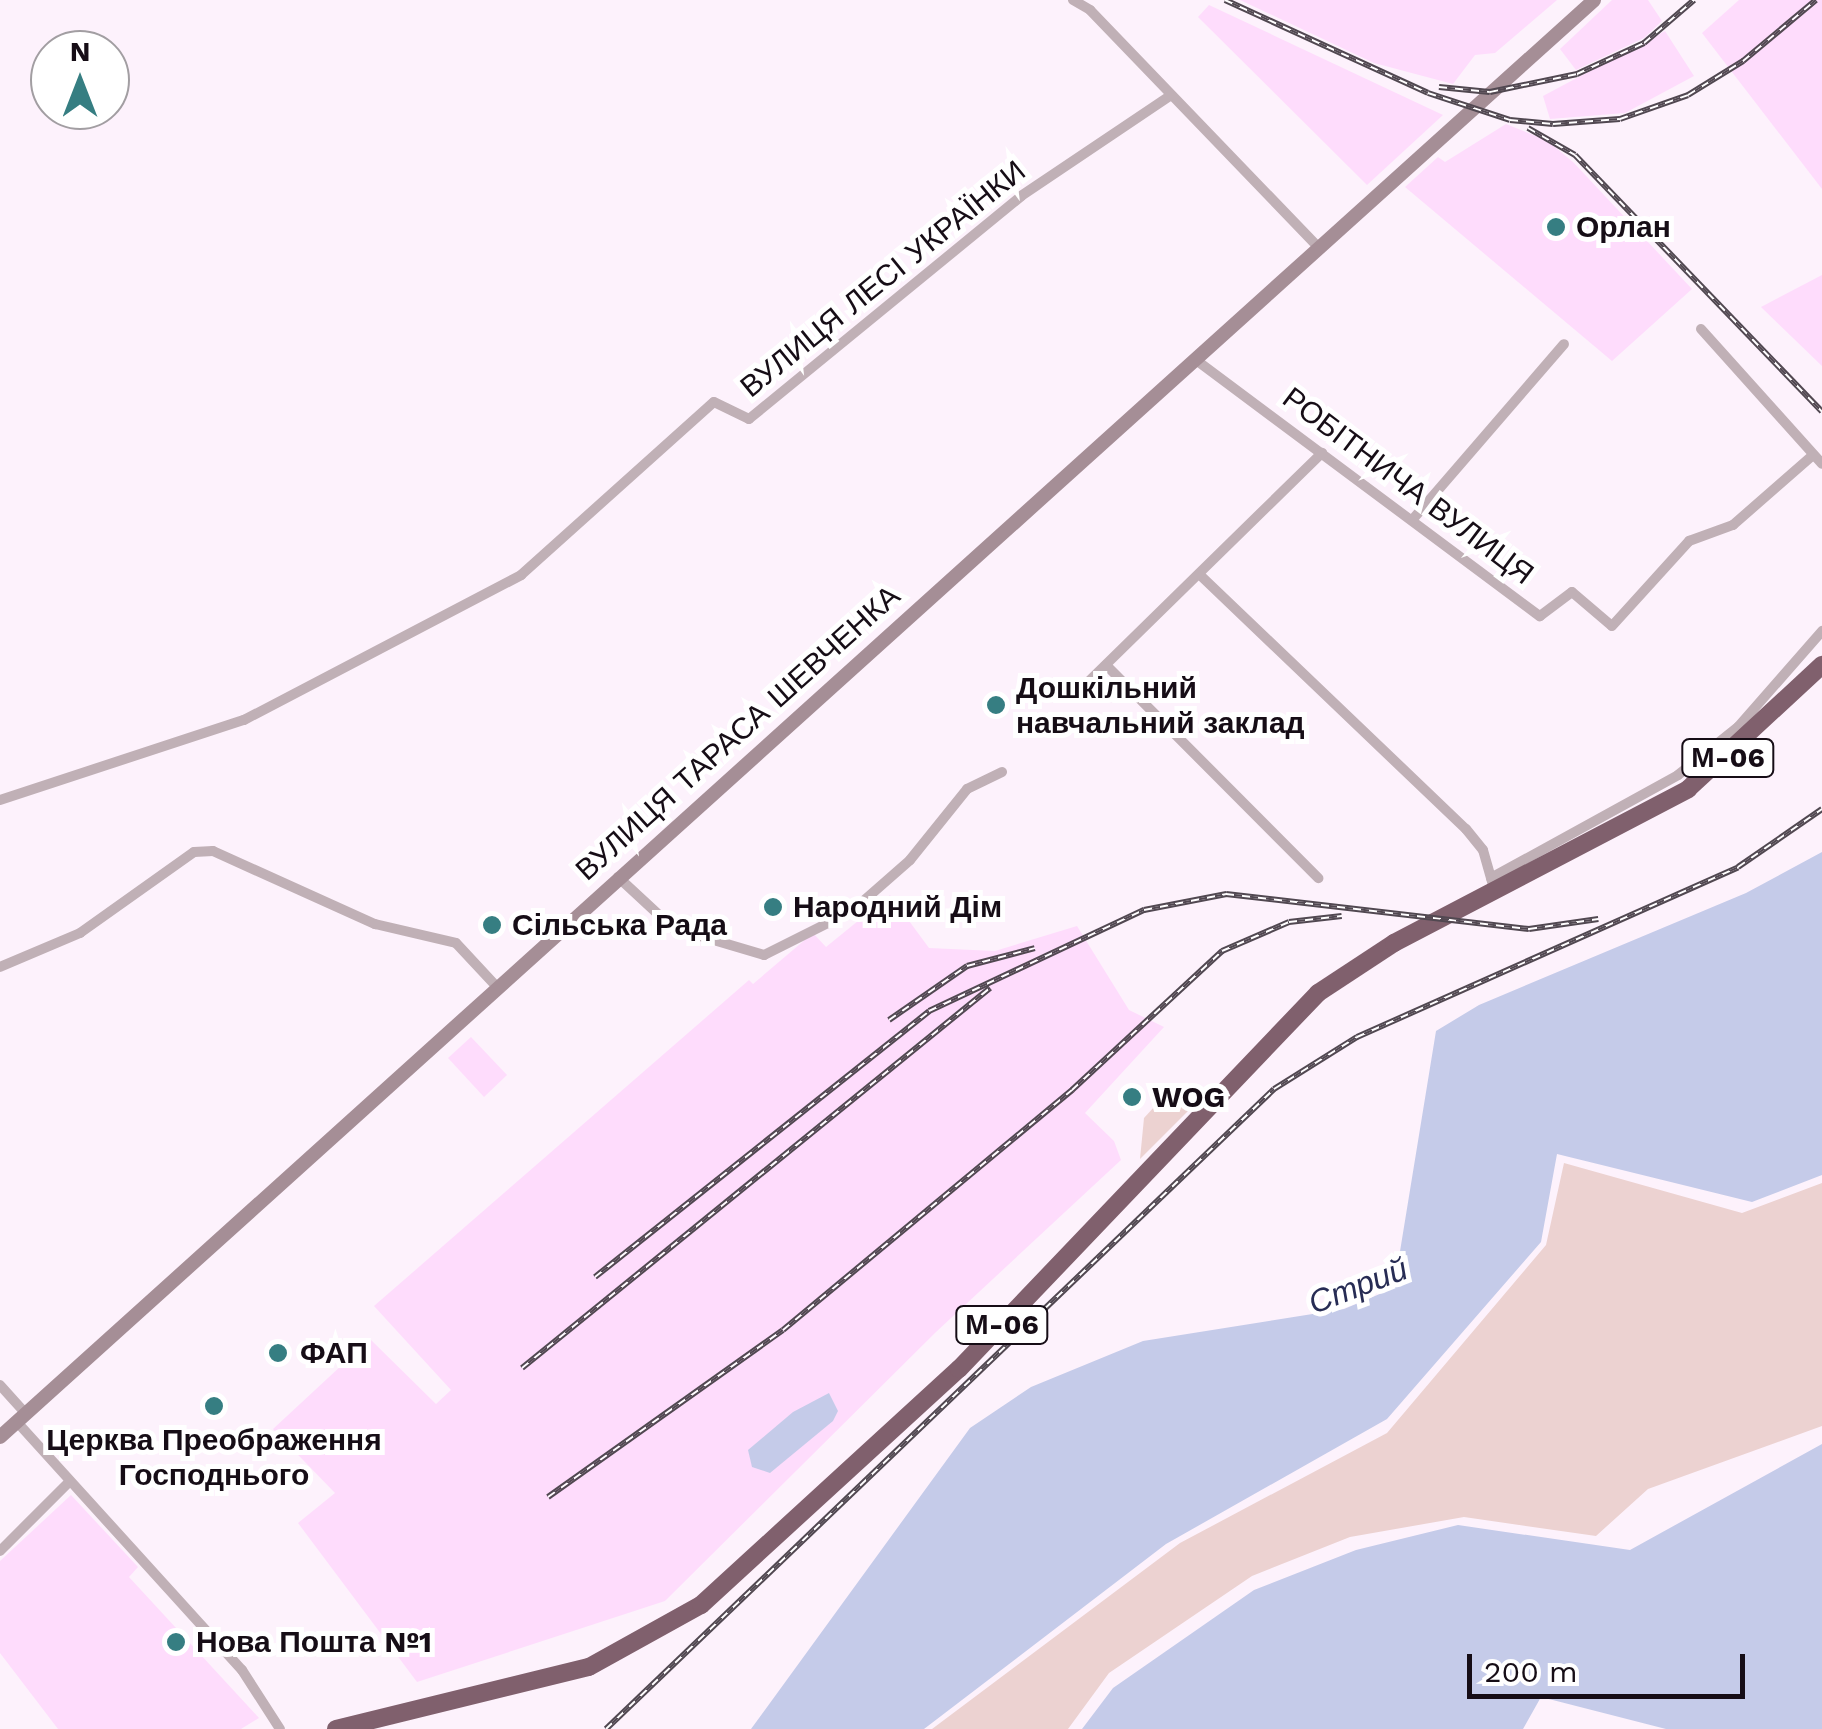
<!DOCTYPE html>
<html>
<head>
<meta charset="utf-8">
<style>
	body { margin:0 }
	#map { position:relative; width:1822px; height:1729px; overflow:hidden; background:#fdf2fc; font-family:"Work Sans",sans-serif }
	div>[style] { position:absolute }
	.built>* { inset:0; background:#fedcfc }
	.green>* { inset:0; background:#ecd2d1 }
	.water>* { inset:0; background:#c5cbe9 }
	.street>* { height:10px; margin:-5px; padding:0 5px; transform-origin:5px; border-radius:5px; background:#c0b0b6 }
	.secondary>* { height:14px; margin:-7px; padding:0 7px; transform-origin:7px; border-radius:7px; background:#a58e96 }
	.highway>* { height:18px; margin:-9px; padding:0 9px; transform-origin:9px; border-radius:9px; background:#80606d }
	.rail>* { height:6px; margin-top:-3px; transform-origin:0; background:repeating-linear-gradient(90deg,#fff 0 8px,#514851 0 16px); box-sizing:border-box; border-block:2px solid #514851 }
	.dots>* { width:28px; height:28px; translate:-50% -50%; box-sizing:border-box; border:5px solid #fff; border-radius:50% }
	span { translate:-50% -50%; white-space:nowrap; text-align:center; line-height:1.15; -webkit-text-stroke:10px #fff; paint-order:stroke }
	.shield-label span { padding:2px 8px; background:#fff; border:2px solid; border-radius:8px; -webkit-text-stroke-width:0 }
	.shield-label { font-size:28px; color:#160d16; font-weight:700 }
	.poi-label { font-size:30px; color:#160d16; font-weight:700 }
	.left { translate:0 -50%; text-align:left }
	.street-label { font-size:30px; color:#160d16 }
	.water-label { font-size:32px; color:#272c54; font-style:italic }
	.north { position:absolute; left:30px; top:30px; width:100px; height:100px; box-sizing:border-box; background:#fff; border:2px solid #a29ea2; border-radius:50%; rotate:0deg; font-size:28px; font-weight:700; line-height:40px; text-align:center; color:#160d16 }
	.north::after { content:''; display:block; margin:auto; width:35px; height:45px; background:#367e82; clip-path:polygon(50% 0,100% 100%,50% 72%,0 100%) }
	.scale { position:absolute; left:1467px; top:1654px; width:278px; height:45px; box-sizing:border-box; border:5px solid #160d16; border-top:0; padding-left:12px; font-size:30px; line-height:35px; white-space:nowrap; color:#160d16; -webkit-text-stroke:8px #fff; paint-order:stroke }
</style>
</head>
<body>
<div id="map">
	<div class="built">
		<div style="clip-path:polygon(1240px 0,1557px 0,1495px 53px,1475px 55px,1453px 84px,1374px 63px)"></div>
		<div style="clip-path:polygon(1612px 0,1648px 0,1662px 21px,1644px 38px,1576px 70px,1560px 49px)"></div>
		<div style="clip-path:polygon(1739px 0,1822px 0,1822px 189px,1702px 33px)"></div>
		<div style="clip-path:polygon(1209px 5px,1443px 115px,1367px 185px,1198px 17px)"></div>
		<div style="clip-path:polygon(1665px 31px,1694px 76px,1625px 113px,1550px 119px,1543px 96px)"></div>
		<div style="clip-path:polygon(1506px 124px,1548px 141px,1574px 163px,1692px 289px,1612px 361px,1405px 187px,1438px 157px,1445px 162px)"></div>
		<div style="clip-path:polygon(1822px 275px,1822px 366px,1761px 307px)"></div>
		<div style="clip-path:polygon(890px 895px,929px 948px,995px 951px,1077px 926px,1129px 1010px,1164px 1027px,1085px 1113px,1114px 1141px,1121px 1160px,936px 1332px,665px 1601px,417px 1682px,298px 1523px,335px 1493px,273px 1429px,370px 1339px,436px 1404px,451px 1390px,374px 1306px,749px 980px,753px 984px,813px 933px,826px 947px)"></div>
		<div style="clip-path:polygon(471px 1037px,507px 1075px,484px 1097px,448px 1058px)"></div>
		<div style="clip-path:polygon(71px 1495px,138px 1567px,129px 1577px,259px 1718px,241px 1729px,58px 1729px,0 1653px,0 1561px)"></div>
	</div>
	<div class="green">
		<div style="clip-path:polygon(1191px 1095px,1194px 1105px,1140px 1159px,1144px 1118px,1166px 1094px)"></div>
		<div style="clip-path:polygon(1564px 1163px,1742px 1213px,1822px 1183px,1822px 1426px,1648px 1489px,1596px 1536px,1464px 1517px,1350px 1537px,1252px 1576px,1109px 1673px,1068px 1729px,932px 1729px,1180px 1543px,1387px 1433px,1546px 1245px)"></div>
	</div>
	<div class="water">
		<div style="clip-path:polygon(1822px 852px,1822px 1175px,1752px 1202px,1557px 1154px,1541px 1242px,1387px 1419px,1166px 1544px,924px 1729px,751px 1729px,970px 1428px,1031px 1387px,1143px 1341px,1344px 1309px,1394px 1288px,1436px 1031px,1479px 1005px,1746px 893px)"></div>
		<div style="clip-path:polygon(829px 1393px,838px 1411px,833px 1421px,770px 1473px,752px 1467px,748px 1450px,793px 1412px)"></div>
		<div style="clip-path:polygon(1822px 1444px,1822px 1729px,1666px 1729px,1541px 1697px,1523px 1729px,1082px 1729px,1113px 1688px,1254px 1590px,1356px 1550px,1458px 1525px,1630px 1550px)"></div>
	</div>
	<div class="street">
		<div style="left:1073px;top:0;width:20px;rotate:30deg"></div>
		<div style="left:1090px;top:10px;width:330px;rotate:46.1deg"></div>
		<div style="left:1701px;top:329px;width:181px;rotate:48.1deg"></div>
		<div style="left:1196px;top:360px;width:429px;rotate:36.7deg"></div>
		<div style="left:1540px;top:616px;width:40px;rotate:-37deg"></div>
		<div style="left:1572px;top:592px;width:52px;rotate:40.4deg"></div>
		<div style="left:1612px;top:626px;width:115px;rotate:-47.8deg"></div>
		<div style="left:1689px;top:541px;width:47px;rotate:-20deg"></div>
		<div style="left:1733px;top:525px;width:106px;rotate:-41.2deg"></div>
		<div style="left:1413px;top:519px;width:231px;rotate:-49.2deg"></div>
		<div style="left:1200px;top:575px;width:368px;rotate:43.7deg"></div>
		<div style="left:1466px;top:829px;width:27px;rotate:51deg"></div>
		<div style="left:1483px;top:850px;width:44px;rotate:74.1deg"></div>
		<div style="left:1106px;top:665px;width:301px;rotate:45.1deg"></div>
		<div style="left:1085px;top:685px;width:332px;rotate:-44.4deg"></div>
		<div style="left:0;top:800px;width:257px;rotate:-18.2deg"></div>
		<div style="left:244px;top:720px;width:313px;rotate:-27.6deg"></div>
		<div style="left:521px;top:575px;width:259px;rotate:-41.9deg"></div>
		<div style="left:714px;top:402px;width:39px;rotate:26deg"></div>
		<div style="left:749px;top:419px;width:352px;rotate:-39.3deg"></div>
		<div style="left:1021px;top:196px;width:179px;rotate:-33.9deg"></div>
		<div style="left:618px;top:877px;width:75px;rotate:42.8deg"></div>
		<div style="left:673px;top:928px;width:95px;rotate:16.5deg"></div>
		<div style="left:764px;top:955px;width:98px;rotate:-26.6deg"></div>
		<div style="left:852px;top:911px;width:77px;rotate:-41.3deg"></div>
		<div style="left:910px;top:860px;width:91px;rotate:-51.2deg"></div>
		<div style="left:967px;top:789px;width:39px;rotate:-26deg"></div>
		<div style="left:1491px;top:878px;width:213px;rotate:-28.8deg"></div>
		<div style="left:1678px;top:775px;width:77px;rotate:-38.7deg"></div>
		<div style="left:1738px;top:727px;width:128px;rotate:-48.8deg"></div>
		<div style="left:0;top:967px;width:87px;rotate:-23deg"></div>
		<div style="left:80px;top:933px;width:140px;rotate:-35.4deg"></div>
		<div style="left:194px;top:852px;width:19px;rotate:-3deg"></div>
		<div style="left:213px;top:851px;width:178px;rotate:24.3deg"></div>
		<div style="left:375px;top:924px;width:83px;rotate:13.2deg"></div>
		<div style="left:456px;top:943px;width:59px;rotate:47.1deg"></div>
		<div style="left:0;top:1385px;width:39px;rotate:48deg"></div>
		<div style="left:17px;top:1422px;width:335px;rotate:47.8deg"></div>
		<div style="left:242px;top:1670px;width:70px;rotate:57.2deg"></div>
		<div style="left:0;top:1551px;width:98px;rotate:-45deg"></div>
	</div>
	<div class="secondary">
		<div style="left:0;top:1437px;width:2146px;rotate:-42.03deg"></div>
	</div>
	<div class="highway">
		<div style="left:336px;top:1729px;width:260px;rotate:-13.8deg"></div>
		<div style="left:589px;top:1667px;width:128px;rotate:-29deg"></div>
		<div style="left:701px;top:1605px;width:350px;rotate:-42.5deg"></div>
		<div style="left:959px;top:1369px;width:520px;rotate:-46.32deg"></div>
		<div style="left:1318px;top:993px;width:91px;rotate:-33.3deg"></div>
		<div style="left:1394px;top:943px;width:332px;rotate:-27.6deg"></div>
		<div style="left:1688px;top:789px;width:183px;rotate:-42.8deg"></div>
	</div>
	<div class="rail">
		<div style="left:1225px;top:0;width:223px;rotate:24.6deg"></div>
		<div style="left:1428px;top:93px;width:86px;rotate:18.2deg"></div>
		<div style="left:1510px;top:120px;width:43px;rotate:5.3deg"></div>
		<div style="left:1553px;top:124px;width:67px;rotate:-4.3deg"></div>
		<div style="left:1620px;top:119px;width:72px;rotate:-19.4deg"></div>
		<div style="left:1688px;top:95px;width:65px;rotate:-31.7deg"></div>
		<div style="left:1743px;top:61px;width:95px;rotate:-39.9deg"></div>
		<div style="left:1439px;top:87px;width:51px;rotate:5.6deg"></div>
		<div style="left:1490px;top:92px;width:89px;rotate:-11.7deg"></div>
		<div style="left:1577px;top:74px;width:74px;rotate:-24.8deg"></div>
		<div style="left:1644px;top:43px;width:66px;rotate:-40.7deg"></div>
		<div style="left:1528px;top:128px;width:54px;rotate:29.9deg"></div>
		<div style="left:1575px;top:155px;width:356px;rotate:46.1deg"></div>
		<div style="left:889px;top:1020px;width:95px;rotate:-34.7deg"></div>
		<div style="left:967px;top:966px;width:70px;rotate:-14.8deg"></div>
		<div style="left:595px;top:1277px;width:427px;rotate:-38.5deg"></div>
		<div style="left:929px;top:1011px;width:238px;rotate:-25.2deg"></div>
		<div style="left:1144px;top:910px;width:84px;rotate:-11deg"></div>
		<div style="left:1226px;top:894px;width:305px;rotate:6.6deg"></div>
		<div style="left:1529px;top:929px;width:70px;rotate:-8.2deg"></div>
		<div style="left:522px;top:1368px;width:603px;rotate:-39.08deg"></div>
		<div style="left:548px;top:1497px;width:288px;rotate:-35.4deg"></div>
		<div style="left:783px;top:1330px;width:376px;rotate:-39.7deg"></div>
		<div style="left:1072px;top:1090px;width:205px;rotate:-42.8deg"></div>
		<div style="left:1222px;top:951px;width:73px;rotate:-23.4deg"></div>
		<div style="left:1289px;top:922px;width:53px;rotate:-6.5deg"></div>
		<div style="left:606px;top:1729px;width:925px;rotate:-43.77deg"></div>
		<div style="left:1274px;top:1089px;width:98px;rotate:-32.1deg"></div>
		<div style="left:1357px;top:1037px;width:417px;rotate:-24deg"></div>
		<div style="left:1738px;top:867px;width:102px;rotate:-34.6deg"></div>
	</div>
	<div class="dots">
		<div style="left:1556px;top:227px;background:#367e82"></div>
		<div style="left:996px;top:705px;background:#367e82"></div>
		<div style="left:773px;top:907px;background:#367e82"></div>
		<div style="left:492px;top:925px;background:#367e82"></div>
		<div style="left:1132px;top:1097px;background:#367e82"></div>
		<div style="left:278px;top:1353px;background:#367e82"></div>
		<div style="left:214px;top:1406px;background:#367e82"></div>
		<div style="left:176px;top:1642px;background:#367e82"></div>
	</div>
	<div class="shield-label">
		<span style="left:1728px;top:758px">М-06</span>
		<span style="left:1002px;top:1325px">М-06</span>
	</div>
	<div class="poi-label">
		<span class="left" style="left:1576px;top:227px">Орлан</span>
		<span class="left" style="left:1016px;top:705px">Дошкільний<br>навчальний заклад</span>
		<span class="left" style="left:793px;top:907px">Народний Дім</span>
		<span class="left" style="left:512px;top:925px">Сільська Рада</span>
		<span class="left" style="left:1152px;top:1097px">WOG</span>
		<span class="left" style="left:300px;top:1353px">ФАП</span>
		<span style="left:214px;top:1457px">Церква Преображення<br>Господнього</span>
		<span class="left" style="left:196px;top:1642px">Нова Пошта №1</span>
	</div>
	<div class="street-label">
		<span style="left:883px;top:279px;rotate:-39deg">ВУЛИЦЯ ЛЕСІ УКРАЇНКИ</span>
		<span style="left:1408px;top:486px;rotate:37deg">РОБІТНИЧА ВУЛИЦЯ</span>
		<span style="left:738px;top:733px;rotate:-42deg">ВУЛИЦЯ ТАРАСА ШЕВЧЕНКА</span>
	</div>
	<div class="water-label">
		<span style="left:1358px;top:1286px;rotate:-21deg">Стрий</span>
	</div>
	<div class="north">N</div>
	<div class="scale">200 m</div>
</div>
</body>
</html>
